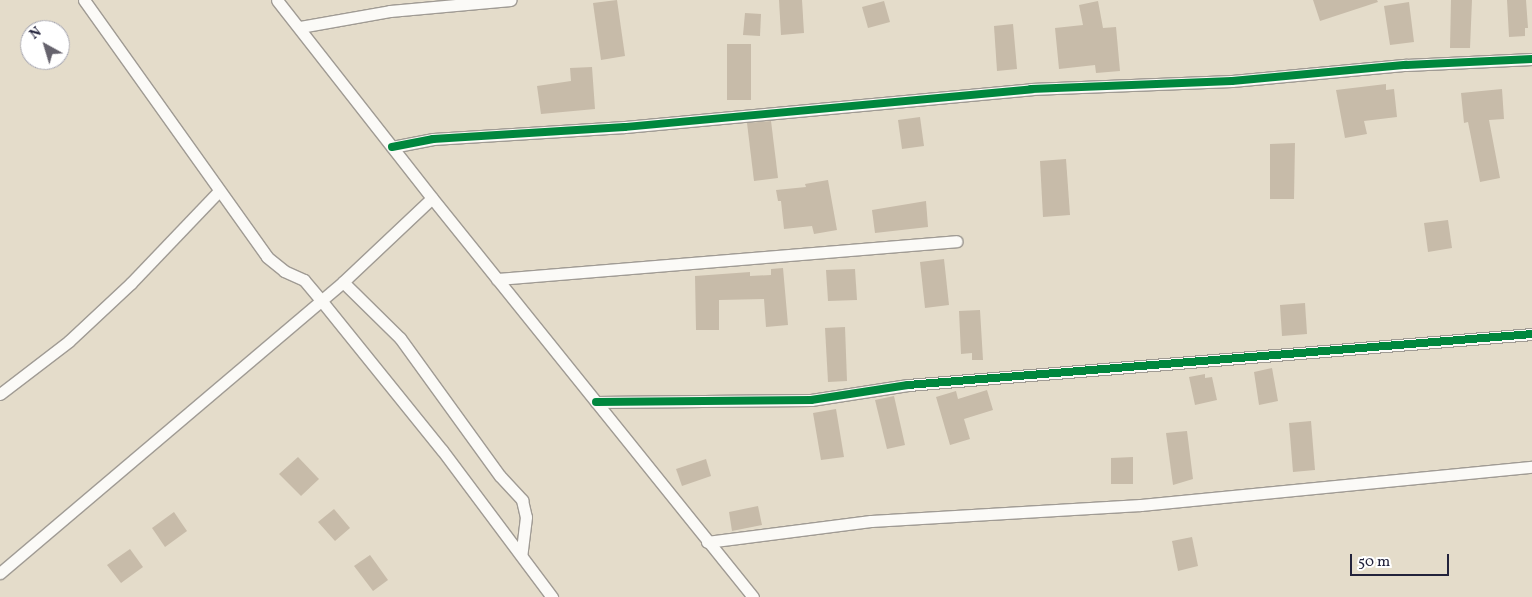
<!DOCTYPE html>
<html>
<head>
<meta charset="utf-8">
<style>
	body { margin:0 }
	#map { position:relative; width:1532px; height:597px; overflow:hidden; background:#e4dcca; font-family:Vollkorn,serif }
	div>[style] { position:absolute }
	.building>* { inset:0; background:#c7bba9 }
	.roads { filter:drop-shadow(1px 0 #a09b94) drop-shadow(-1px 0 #a09b94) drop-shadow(0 1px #a09b94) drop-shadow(0 -1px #a09b94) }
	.minor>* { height:11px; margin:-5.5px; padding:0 5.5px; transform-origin:5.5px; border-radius:5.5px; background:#fbfaf7 }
	.cycleway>* { height:8px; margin:-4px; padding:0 4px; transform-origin:4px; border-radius:4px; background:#00873e }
	span { translate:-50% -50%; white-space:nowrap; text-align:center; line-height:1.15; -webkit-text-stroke:5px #fff; paint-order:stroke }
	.north { position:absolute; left:20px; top:20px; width:50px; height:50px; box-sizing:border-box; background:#fff; border:1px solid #a7a7b1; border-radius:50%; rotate:321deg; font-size:14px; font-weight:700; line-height:20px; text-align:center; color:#22223b }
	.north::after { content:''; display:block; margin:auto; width:18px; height:22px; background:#66636d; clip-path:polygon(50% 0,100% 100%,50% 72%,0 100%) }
	.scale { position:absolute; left:1350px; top:554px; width:99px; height:22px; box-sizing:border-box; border:2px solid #22223b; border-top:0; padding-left:6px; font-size:15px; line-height:18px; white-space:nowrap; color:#22223b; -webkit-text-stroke:4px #fff; paint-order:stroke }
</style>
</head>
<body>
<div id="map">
	<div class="building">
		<div style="clip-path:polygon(617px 0,625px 56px,601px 60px,593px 3px)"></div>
		<div style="clip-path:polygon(779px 0,802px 0,804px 33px,781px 35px)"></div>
		<div style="clip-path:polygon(1313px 0,1377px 0,1378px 2px,1320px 21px)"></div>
		<div style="clip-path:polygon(1451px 0,1472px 0,1470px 48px,1450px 48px)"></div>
		<div style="clip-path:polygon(1507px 0,1526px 0,1528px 28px,1525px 28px,1525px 36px,1509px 37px)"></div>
		<div style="clip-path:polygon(884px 1px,890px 22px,868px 28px,862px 7px)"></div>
		<div style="clip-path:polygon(1098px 1px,1103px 28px,1116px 27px,1120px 71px,1096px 73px,1095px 65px,1059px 69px,1055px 28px,1083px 25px,1079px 5px)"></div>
		<div style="clip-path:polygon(1409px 2px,1414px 42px,1390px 45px,1384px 6px)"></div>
		<div style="clip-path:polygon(745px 13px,761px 14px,760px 36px,743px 35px)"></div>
		<div style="clip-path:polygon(1013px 24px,1017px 69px,997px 71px,994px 26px)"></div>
		<div style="clip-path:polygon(727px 44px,751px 44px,751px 100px,727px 100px)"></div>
		<div style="clip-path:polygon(592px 67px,595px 109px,541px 114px,537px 86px,571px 81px,570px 68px)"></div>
		<div style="clip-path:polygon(1386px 84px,1386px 90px,1394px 89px,1397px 117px,1364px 121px,1367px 134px,1345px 138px,1336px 90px)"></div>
		<div style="clip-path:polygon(1502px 89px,1504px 119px,1489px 120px,1500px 178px,1480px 182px,1468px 122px,1464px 123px,1461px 93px)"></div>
		<div style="clip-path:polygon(920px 117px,924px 146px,902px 149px,898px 120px)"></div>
		<div style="clip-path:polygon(771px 121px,778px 178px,754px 181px,747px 123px)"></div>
		<div style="clip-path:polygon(1295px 143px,1294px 199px,1270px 199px,1270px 144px)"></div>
		<div style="clip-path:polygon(1066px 159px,1070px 215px,1043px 217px,1040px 161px)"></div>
		<div style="clip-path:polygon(828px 180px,837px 230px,814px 234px,812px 226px,784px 229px,781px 201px,778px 201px,776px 190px,806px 187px,805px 184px)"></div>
		<div style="clip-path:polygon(926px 201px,928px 227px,875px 233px,872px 210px)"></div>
		<div style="clip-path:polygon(1448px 220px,1452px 248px,1428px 252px,1424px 223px)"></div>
		<div style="clip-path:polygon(944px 259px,949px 305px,925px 308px,920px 262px)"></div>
		<div style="clip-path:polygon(783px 268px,788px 325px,766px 327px,764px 299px,719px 300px,719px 330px,696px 330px,695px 276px,750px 272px,750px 276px,771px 275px,771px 269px)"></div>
		<div style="clip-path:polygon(855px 269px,857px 300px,828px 301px,826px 270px)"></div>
		<div style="clip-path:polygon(1305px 303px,1307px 334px,1282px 336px,1280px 305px)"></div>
		<div style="clip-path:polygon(980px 310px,983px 360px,972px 360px,972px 353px,961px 354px,959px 311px)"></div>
		<div style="clip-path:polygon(845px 327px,847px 381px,828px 382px,825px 328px)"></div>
		<div style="clip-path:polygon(1272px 368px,1278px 401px,1259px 405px,1254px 372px)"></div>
		<div style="clip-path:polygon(1205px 374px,1205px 378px,1212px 377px,1217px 400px,1195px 405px,1189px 377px)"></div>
		<div style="clip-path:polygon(987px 390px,993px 410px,964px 419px,970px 439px,950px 445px,936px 397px,956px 391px,958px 399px)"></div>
		<div style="clip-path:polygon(894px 396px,905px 445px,887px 449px,875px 400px)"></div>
		<div style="clip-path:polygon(836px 409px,844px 457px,821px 460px,813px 413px)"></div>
		<div style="clip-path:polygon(1311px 421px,1315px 470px,1293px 472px,1289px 423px)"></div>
		<div style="clip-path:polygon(1187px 431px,1193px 479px,1173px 485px,1166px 433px)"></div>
		<div style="clip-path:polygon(298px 457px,319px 479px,301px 496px,279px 474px)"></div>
		<div style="clip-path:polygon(1133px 457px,1133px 484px,1111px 484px,1111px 458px)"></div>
		<div style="clip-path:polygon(706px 459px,711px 476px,682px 486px,676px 469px)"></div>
		<div style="clip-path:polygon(758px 506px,762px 525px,732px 531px,729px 512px)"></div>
		<div style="clip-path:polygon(334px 509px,350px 528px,335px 541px,318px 522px)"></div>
		<div style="clip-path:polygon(174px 512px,187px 531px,165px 547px,152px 528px)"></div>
		<div style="clip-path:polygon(1192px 537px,1198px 566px,1178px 571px,1172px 541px)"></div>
		<div style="clip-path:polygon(130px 549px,143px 567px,121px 583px,107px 565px)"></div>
		<div style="clip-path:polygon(370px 555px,388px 580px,373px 591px,354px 566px)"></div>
	</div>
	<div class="roads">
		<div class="minor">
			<div style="left:84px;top:0;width:315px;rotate:54.5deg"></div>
			<div style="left:267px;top:257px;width:22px;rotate:39deg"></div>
			<div style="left:284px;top:271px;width:22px;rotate:24deg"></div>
			<div style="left:304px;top:280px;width:25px;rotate:50deg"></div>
			<div style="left:320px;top:299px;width:194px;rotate:51.1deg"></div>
			<div style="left:442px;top:450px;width:184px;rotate:53.2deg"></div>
			<div style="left:300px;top:27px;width:91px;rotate:-10.1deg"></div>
			<div style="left:390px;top:11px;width:121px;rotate:-5.2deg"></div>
			<div style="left:392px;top:147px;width:42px;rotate:-11deg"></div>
			<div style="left:433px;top:139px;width:192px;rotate:-3.6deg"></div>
			<div style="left:625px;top:127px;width:408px;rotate:-5.3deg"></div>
			<div style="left:1031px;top:89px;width:201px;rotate:-2.3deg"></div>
			<div style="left:1232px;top:81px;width:175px;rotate:-5.3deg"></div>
			<div style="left:1406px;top:65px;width:126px;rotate:-2.7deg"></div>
			<div style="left:432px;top:198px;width:512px;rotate:51.18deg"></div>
			<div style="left:497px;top:279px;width:461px;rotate:-4.7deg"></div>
			<div style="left:343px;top:282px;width:80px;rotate:44.5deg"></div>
			<div style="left:400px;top:338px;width:170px;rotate:54.1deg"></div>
			<div style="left:500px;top:476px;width:33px;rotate:47deg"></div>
			<div style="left:522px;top:500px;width:17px;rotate:77deg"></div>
			<div style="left:526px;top:517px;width:38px;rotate:97deg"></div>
			<div style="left:0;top:394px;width:87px;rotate:-37.5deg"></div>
			<div style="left:69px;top:341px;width:85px;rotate:-43.1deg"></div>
			<div style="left:131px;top:283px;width:126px;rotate:-46.3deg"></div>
			<div style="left:596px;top:402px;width:215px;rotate:-0.5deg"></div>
			<div style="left:811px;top:400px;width:98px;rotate:-8.8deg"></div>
			<div style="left:908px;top:385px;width:626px;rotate:-4.67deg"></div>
			<div style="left:707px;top:542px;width:165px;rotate:-7.3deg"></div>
			<div style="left:871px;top:521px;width:270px;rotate:-3.4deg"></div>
			<div style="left:1141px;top:505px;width:393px;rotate:-5.6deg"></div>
			<div style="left:0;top:573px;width:450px;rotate:-40.3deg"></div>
			<div style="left:343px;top:282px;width:122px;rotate:-43.3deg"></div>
			<div style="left:432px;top:198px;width:251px;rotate:-128.1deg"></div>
		</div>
	</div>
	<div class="cycleway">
		<div style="left:392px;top:147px;width:42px;rotate:-11deg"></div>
		<div style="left:433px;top:139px;width:192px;rotate:-3.6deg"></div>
		<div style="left:625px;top:127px;width:408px;rotate:-5.3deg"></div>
		<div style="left:1031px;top:89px;width:201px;rotate:-2.3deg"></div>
		<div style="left:1232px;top:81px;width:175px;rotate:-5.3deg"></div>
		<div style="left:1406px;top:65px;width:126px;rotate:-2.7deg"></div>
		<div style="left:596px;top:402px;width:215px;rotate:-0.5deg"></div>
		<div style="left:811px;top:400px;width:98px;rotate:-8.8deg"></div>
		<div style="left:908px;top:385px;width:626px;rotate:-4.67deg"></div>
	</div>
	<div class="north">N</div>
	<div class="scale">50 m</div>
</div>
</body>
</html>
